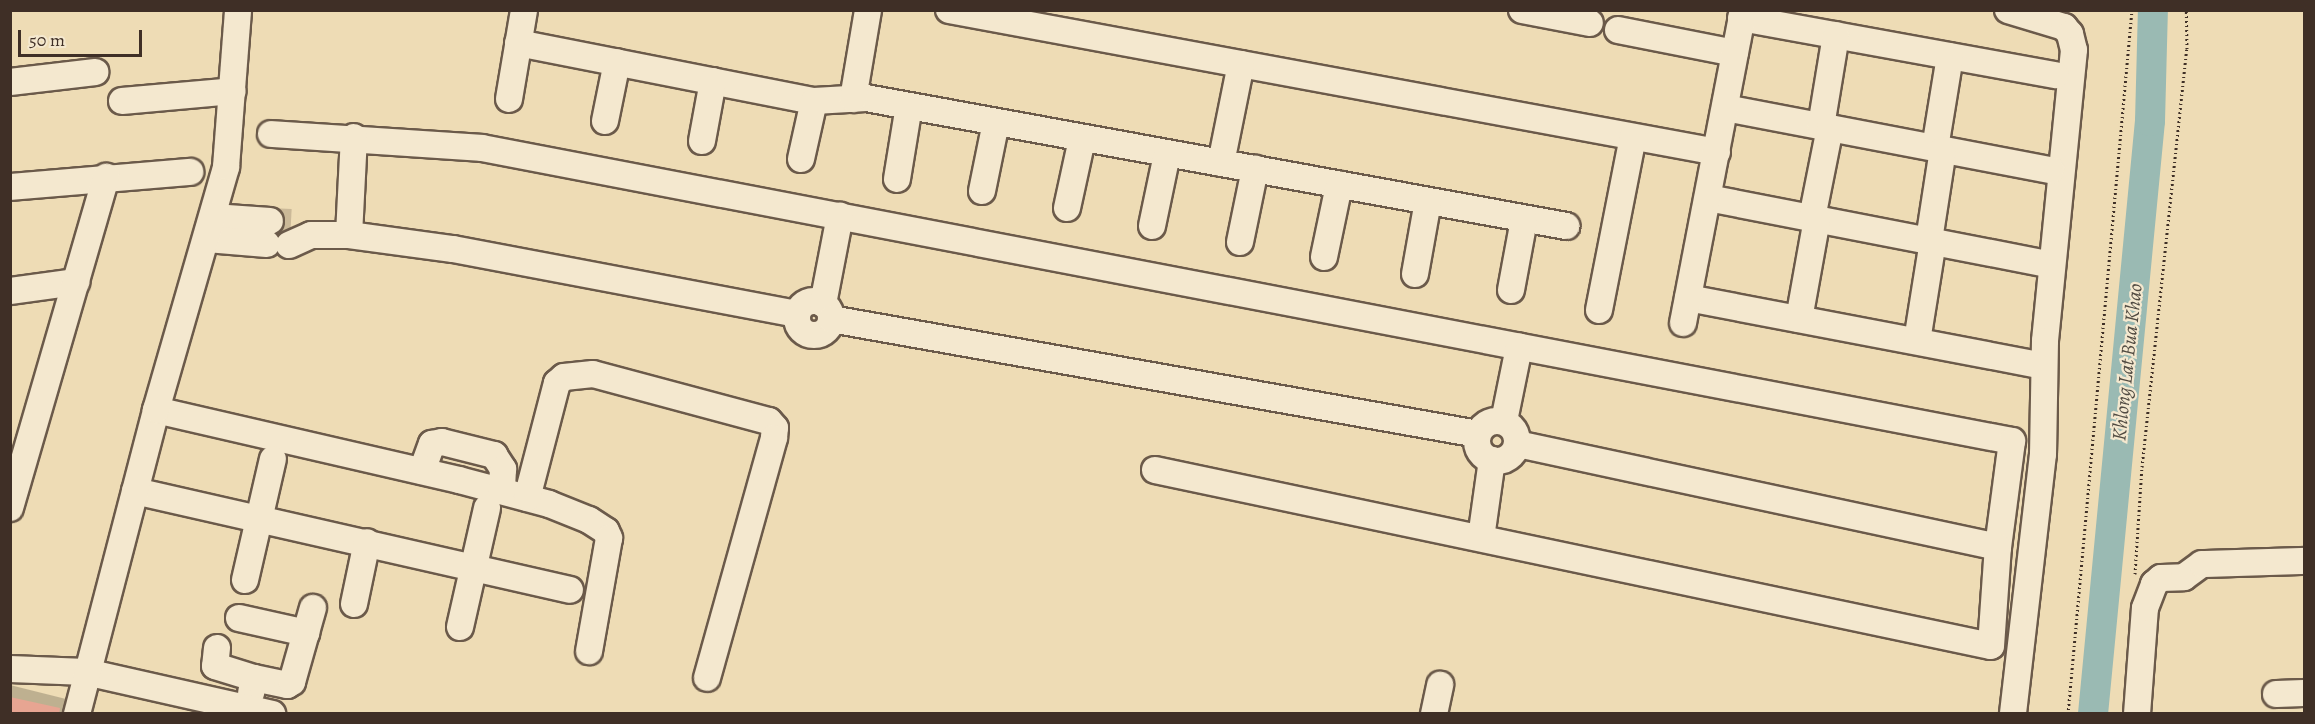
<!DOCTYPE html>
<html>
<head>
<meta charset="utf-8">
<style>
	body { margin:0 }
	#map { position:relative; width:2315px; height:724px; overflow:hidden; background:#eedcb5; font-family:Alegreya,serif }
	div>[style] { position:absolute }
	.shadow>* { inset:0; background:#0003 }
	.river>* { height:30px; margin:-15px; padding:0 15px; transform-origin:15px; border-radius:15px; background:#9abab3 }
	.building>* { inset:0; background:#e7a592 }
	.minor-tunnel>* { height:26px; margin-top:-13px; transform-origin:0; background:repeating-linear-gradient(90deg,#cbb998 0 26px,transparent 0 39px) }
	.path>* { height:3px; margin-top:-1.5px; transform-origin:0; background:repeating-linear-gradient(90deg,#3f2f26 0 1.5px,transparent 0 4.5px) }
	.roads { filter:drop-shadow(2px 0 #6b5a4a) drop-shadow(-2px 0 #6b5a4a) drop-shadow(0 2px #6b5a4a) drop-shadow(0 -2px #6b5a4a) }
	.minor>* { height:26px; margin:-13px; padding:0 13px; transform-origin:13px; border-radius:13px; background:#f4e8cf }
	.minor>.ring { margin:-13px; padding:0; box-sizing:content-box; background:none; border:26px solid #f4e8cf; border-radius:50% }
	span { translate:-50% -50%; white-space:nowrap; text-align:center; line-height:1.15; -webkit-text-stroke:4.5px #f4e8cf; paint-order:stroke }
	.water-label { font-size:20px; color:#514b42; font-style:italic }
	.frame { position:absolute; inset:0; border:12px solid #3f2f26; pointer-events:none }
	.scale { position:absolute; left:18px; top:30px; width:124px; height:27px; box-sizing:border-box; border:3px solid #3f2f26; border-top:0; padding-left:8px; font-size:18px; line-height:21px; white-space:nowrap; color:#3f2f26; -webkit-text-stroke:4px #f4e8cf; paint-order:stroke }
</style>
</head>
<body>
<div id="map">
	<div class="shadow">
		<div style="clip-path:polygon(10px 685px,66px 699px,62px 714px,10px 714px)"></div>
	</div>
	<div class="river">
		<div style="left:2093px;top:714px;width:596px;rotate:-84.51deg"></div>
		<div style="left:2150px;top:121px;width:111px;rotate:-88.5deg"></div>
	</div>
	<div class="building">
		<div style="clip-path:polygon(10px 697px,60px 708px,59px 714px,10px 714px)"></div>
	</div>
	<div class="minor-tunnel">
		<div style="left:270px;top:221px;width:21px;rotate:3deg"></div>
	</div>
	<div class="path">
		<div style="left:2135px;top:574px;width:107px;rotate:-86.3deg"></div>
		<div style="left:2142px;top:467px;width:420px;rotate:-83.9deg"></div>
		<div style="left:2187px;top:49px;width:39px;rotate:-91deg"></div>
		<div style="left:2068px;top:714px;width:707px;rotate:-84.81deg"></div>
	</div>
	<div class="roads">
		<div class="minor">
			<div style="left:949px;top:10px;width:781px;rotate:10.48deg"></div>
			<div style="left:1522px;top:10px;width:69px;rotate:10.8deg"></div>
			<div style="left:2008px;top:10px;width:59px;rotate:16.9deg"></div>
			<div style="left:2064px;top:27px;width:9px;rotate:49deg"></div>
			<div style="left:2070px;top:34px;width:16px;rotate:76deg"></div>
			<div style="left:2074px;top:50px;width:292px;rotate:95.7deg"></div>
			<div style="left:2045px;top:341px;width:113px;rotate:91deg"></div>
			<div style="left:2043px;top:454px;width:262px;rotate:96.6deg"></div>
			<div style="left:1741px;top:18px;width:320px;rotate:10.3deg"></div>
			<div style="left:1618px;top:30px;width:119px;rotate:11.1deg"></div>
			<div style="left:518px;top:43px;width:302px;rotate:11.1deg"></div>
			<div style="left:814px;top:101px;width:52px;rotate:-3.3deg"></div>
			<div style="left:866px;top:98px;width:712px;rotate:10.36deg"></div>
			<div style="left:10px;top:82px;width:86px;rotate:-6.7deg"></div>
			<div style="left:509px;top:99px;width:90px;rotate:-80.4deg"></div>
			<div style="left:853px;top:99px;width:90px;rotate:-80.4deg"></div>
			<div style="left:122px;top:101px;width:111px;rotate:-5.1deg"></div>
			<div style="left:1725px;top:108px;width:332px;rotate:10.8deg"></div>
			<div style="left:605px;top:121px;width:60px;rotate:-78.5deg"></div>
			<div style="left:1821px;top:126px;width:92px;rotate:-80.6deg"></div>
			<div style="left:271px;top:134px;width:211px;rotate:3.8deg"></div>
			<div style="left:482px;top:148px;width:1558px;rotate:10.84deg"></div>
			<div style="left:2012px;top:441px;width:107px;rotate:97.5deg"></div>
			<div style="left:702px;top:141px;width:61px;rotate:-79.6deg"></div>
			<div style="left:1935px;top:148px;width:93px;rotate:-80.7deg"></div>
			<div style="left:801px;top:159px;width:59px;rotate:-77.4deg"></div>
			<div style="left:1221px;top:163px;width:101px;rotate:-78.6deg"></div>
			<div style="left:897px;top:179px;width:74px;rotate:-80.7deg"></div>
			<div style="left:10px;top:187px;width:181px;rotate:-4.8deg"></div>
			<div style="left:982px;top:191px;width:70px;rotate:-78.5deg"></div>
			<div style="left:1708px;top:198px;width:339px;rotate:11deg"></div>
			<div style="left:1067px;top:208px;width:71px;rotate:-77.7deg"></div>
			<div style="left:213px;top:217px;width:57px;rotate:4deg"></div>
			<div style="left:1812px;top:218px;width:92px;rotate:-78.7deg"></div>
			<div style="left:1152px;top:226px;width:74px;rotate:-78.2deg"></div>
			<div style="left:349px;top:235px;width:98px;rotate:-87.1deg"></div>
			<div style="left:207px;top:239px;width:60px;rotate:4.8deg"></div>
			<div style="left:1929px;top:240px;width:91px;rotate:-81.2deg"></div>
			<div style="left:1240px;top:242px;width:75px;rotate:-78.4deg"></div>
			<div style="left:289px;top:245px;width:24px;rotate:-24deg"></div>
			<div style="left:311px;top:235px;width:38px"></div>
			<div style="left:349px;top:235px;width:105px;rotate:7.7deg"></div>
			<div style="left:453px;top:249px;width:350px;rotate:10.7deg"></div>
			<div style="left:1324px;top:257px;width:74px;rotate:-78.2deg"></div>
			<div style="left:1415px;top:274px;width:74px;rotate:-79.9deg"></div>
			<div style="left:1511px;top:290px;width:71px;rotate:-79.5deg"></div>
			<div style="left:10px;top:291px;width:67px;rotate:-7.8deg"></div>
			<div style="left:1688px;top:298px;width:353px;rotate:10.8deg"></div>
			<div class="ring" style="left:797px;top:301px;width:8px;height:8px"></div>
			<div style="left:823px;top:304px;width:90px;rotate:-79.1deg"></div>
			<div style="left:1599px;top:310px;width:176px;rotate:-78.9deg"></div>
			<div style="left:831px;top:319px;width:657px;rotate:10.08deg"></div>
			<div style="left:1799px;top:319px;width:102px;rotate:-79.8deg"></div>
			<div style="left:1683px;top:323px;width:319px;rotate:-79.1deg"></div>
			<div style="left:1917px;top:341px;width:101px;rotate:-80.9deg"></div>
			<div style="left:156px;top:410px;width:311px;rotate:13deg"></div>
			<div style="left:459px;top:480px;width:93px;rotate:14.9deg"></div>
			<div style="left:549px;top:504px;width:43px;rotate:21.8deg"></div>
			<div style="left:589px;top:520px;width:20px;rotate:33deg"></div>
			<div style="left:606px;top:531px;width:8px;rotate:67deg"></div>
			<div style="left:609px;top:538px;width:115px;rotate:100deg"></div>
			<div class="ring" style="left:1477px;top:421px;width:14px;height:14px"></div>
			<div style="left:1504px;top:421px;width:76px;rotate:-78.5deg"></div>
			<div style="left:1155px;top:470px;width:854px;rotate:11.89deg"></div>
			<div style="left:1991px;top:646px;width:99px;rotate:-86deg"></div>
			<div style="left:1998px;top:547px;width:492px;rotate:-167.9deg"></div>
			<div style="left:422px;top:471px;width:29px;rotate:-70deg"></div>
			<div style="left:432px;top:444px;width:10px;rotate:-11deg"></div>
			<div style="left:442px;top:442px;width:54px;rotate:14deg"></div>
			<div style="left:494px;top:455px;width:17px;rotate:57deg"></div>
			<div style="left:503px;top:469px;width:22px;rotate:93deg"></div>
			<div style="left:135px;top:491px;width:446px;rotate:12.8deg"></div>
			<div style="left:527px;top:498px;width:119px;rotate:-75.4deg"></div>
			<div style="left:557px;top:383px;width:9px;rotate:-41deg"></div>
			<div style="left:564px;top:377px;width:29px;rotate:-6deg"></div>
			<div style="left:593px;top:374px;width:182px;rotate:15deg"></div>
			<div style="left:769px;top:421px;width:9px;rotate:49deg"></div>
			<div style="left:775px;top:428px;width:10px;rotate:96deg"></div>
			<div style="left:774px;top:438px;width:249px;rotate:105.6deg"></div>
			<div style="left:10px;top:508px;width:345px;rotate:-73.8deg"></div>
			<div style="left:1481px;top:538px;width:79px;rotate:-82deg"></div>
			<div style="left:245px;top:580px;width:124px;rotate:-77deg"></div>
			<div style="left:354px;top:604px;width:63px;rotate:-78.2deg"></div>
			<div style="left:239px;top:618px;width:69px;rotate:12.6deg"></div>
			<div style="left:460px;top:627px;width:122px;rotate:-77.2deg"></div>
			<div style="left:217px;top:648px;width:18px;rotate:96deg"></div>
			<div style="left:215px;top:666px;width:41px;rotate:17.1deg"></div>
			<div style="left:254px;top:678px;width:15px;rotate:101deg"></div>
			<div style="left:10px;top:669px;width:76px;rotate:2.3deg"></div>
			<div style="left:86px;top:672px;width:191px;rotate:12.7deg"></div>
			<div style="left:254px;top:678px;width:34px;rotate:12deg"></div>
			<div style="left:287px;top:685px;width:6px;rotate:-31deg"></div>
			<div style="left:292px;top:682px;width:77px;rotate:-74.2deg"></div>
			<div style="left:2276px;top:694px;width:28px;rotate:-2deg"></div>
			<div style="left:77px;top:714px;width:314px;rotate:-75.4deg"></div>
			<div style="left:156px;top:410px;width:253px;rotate:-73.9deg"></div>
			<div style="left:226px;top:167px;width:157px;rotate:-85.6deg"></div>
			<div style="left:1434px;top:714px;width:30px;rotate:-78deg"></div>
			<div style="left:2137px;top:714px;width:106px;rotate:-85.7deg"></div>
			<div style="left:2145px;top:608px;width:26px;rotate:-69deg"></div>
			<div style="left:2154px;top:584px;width:9px;rotate:-41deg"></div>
			<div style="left:2161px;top:578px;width:23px;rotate:-2deg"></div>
			<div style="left:2184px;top:577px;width:22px;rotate:-36deg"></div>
			<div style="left:2202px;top:564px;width:102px;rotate:-1.7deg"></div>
		</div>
	</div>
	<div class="water-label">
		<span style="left:2127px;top:362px;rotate:-84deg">Khlong Lat Bua Khao</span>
	</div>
	<div class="frame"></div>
	<div class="scale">50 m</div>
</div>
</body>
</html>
